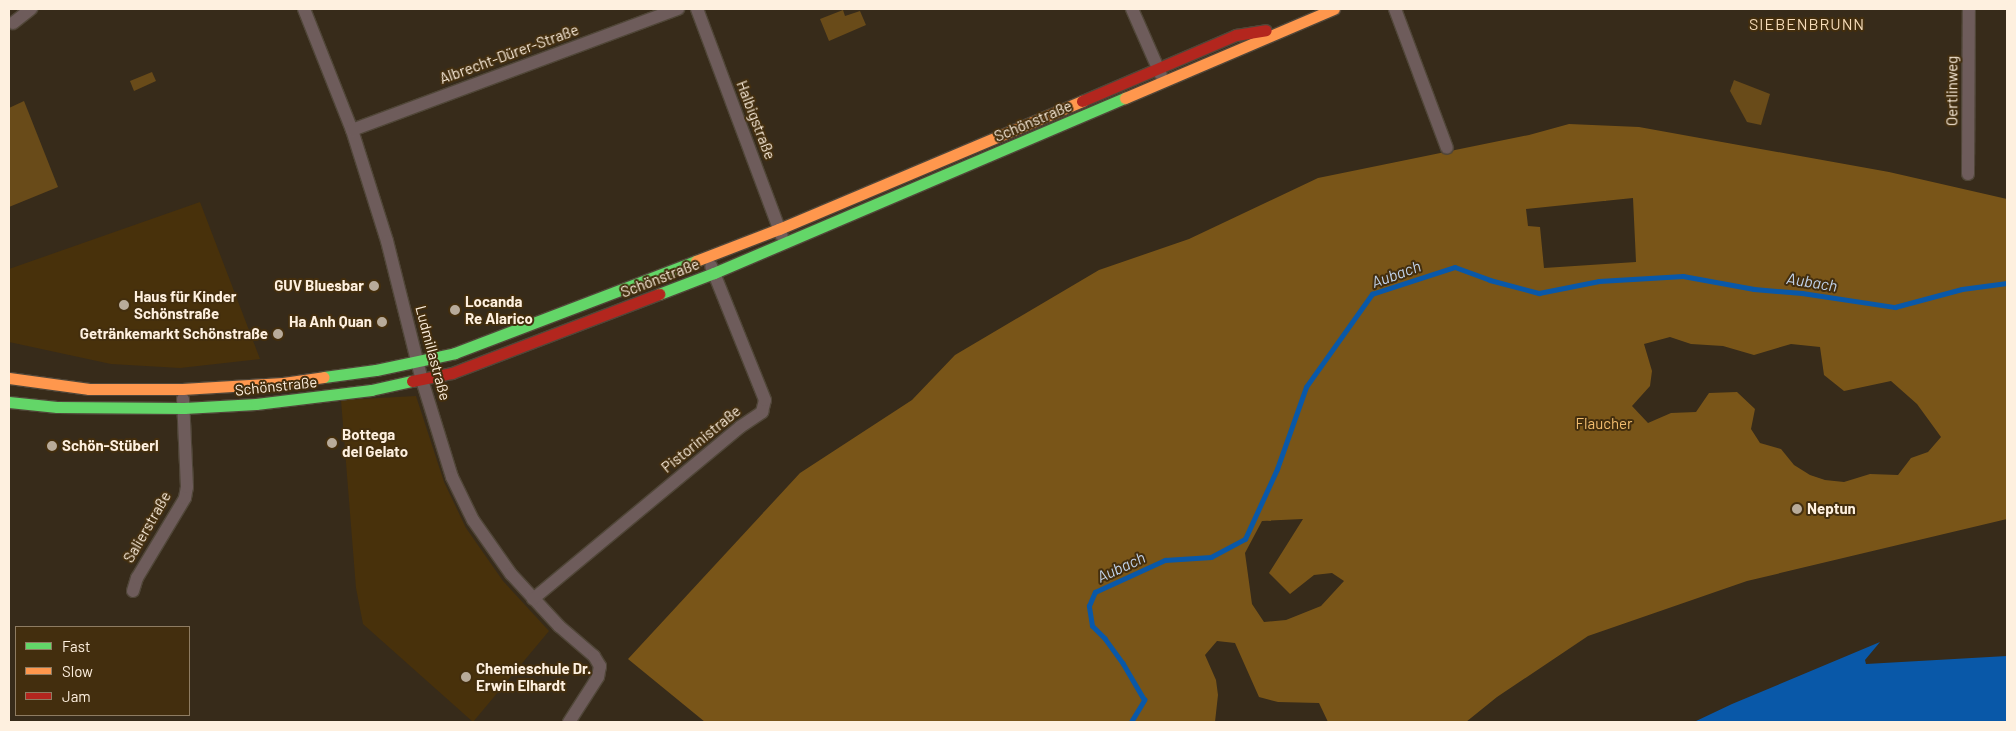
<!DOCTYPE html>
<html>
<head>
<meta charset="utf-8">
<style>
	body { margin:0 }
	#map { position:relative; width:2016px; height:731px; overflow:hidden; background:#372b1a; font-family:Barlow,sans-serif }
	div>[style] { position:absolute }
	.built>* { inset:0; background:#48310b }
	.green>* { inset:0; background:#694b19 }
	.forest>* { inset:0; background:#795518 }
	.water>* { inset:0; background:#0958a8 }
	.stream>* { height:4.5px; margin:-2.25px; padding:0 2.25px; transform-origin:2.25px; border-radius:2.25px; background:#0958a8 }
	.roads { filter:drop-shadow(1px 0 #504638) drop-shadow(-1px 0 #504638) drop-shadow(0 1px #504638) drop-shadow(0 -1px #504638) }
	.street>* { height:12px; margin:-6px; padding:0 6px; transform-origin:6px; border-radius:6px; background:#6e5c5b }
	.fast>* { height:11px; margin:-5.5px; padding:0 5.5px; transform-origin:5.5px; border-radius:5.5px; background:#63d668 }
	.slow>* { height:11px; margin:-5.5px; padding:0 5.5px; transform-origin:5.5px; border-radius:5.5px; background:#ff974d }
	.jam>* { height:11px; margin:-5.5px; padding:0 5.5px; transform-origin:5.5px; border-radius:5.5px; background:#b3261e }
	.dots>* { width:14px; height:14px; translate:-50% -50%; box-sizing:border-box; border:2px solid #432e0e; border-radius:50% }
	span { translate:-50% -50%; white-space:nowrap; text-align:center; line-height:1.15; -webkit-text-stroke:4px #432e0e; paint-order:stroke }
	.street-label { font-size:15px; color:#fef0df }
	.poi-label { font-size:15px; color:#fef0df; font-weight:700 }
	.right { translate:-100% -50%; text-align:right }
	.left { translate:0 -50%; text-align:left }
	.park-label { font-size:15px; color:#f2bd6f }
	.neighbourhood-label { font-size:16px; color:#f5dbb8; letter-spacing:1px }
	.water-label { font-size:16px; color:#c0d1e9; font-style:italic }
	.frame { position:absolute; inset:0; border:10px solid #fef0df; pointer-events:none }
	.legend { position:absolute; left:15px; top:626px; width:175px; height:90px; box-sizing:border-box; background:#432e0e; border:1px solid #8e7c62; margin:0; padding:6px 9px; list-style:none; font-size:15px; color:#fef0df }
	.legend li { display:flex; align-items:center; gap:10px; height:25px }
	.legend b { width:25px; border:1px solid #8e7c62 }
</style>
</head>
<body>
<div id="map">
	<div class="built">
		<div style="clip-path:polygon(200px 202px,260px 359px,180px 368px,111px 364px,9px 342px,9px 269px)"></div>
		<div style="clip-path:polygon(416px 396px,444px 482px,466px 528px,503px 581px,549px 631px,473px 722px,363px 624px,356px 588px,341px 400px)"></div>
	</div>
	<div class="green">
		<div style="clip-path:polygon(843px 10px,845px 16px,860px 11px,866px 25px,829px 41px,820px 19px)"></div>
		<div style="clip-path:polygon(152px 72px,156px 81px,134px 91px,130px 81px)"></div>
		<div style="clip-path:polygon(1734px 80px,1770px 94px,1761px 125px,1747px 122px,1730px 91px)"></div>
		<div style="clip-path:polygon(24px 101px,58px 187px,9px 207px,9px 108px)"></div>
	</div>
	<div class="forest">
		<div style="clip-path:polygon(evenodd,1569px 124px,1639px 127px,1889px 172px,2007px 199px,2007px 519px,1747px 581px,1588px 636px,1497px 697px,1466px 722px,1328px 722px,1319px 703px,1278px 702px,1259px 697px,1235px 643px,1217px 641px,1205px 655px,1216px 680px,1218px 695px,1215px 722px,705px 722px,628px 659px,800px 473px,912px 400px,955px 355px,1099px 270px,1189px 239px,1318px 178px,1529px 135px,1569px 124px,1633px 198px,1636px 262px,1544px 268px,1540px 227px,1528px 226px,1526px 209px,1633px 198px,1569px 124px,1670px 337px,1691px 344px,1723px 346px,1754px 355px,1791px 344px,1820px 347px,1824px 375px,1844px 391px,1891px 381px,1917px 404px,1941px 437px,1928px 452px,1911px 458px,1898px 475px,1870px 474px,1844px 482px,1825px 480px,1810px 475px,1794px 465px,1781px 449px,1760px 443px,1751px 429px,1755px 409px,1737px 392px,1709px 393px,1696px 412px,1671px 413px,1648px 423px,1632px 406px,1650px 386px,1652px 371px,1644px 344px,1670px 337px,1569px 124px,1303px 519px,1269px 573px,1290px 594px,1314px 575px,1332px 573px,1344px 581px,1321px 606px,1286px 620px,1264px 622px,1252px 604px,1245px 553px,1262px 521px,1303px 519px)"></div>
	</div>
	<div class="water">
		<div style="clip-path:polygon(1880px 642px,1865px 660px,1866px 664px,2007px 656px,2007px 722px,1694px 722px,1732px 704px)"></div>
	</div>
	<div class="stream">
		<div style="left:1131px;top:722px;width:26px;rotate:-59deg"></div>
		<div style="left:1144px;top:700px;width:42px;rotate:-120.3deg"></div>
		<div style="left:1123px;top:664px;width:31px;rotate:-126deg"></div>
		<div style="left:1105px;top:639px;width:18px;rotate:-135deg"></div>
		<div style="left:1092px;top:626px;width:20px;rotate:-99deg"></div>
		<div style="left:1089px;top:606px;width:15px;rotate:-67deg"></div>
		<div style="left:1095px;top:592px;width:77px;rotate:-24.6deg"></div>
		<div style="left:1165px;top:560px;width:46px;rotate:-3.7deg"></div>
		<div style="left:1211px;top:557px;width:38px;rotate:-28deg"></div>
		<div style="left:1245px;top:539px;width:77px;rotate:-65.4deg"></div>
		<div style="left:1277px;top:469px;width:87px;rotate:-70.5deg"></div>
		<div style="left:1306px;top:387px;width:114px;rotate:-54.6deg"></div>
		<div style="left:1372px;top:294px;width:87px;rotate:-18deg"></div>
		<div style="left:1455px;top:267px;width:37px;rotate:20deg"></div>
		<div style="left:1490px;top:280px;width:51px;rotate:14.9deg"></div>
		<div style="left:1539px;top:293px;width:61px;rotate:-11.3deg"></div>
		<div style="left:1599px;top:281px;width:84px;rotate:-3.4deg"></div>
		<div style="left:1683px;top:276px;width:72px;rotate:10.4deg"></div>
		<div style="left:1754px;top:289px;width:48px;rotate:4.8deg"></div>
		<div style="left:1802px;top:293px;width:94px;rotate:8.6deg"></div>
		<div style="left:1895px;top:307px;width:69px;rotate:-15deg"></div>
		<div style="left:1962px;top:289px;width:45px;rotate:-7.6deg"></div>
	</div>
	<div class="roads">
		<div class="street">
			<div style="left:304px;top:9px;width:130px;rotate:68.4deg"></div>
			<div style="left:352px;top:130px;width:116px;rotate:72.5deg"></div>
			<div style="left:387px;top:241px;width:143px;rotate:75.9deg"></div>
			<div style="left:422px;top:380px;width:102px;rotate:72.8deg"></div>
			<div style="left:452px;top:477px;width:48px;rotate:64deg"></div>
			<div style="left:473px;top:520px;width:66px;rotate:54.9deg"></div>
			<div style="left:511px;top:574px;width:71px;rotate:47.3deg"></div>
			<div style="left:559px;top:626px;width:46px;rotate:40.6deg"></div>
			<div style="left:594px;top:656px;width:12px;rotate:59deg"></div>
			<div style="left:600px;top:666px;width:11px;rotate:100deg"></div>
			<div style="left:598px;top:677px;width:54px;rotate:122.8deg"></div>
			<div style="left:697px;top:9px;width:242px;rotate:69.5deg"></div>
			<div style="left:1132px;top:9px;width:72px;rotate:66.3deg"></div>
			<div style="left:1395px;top:9px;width:148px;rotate:69.5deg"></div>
			<div style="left:13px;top:23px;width:23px;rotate:-38deg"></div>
			<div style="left:352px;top:130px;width:348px;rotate:-20.4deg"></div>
			<div style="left:1968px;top:174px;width:165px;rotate:-89.7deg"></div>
			<div style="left:133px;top:591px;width:14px;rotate:-73deg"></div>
			<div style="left:137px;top:578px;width:93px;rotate:-59deg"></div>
			<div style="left:185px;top:498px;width:11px;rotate:-80deg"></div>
			<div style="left:187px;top:487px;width:88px;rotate:-92.6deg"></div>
			<div style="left:533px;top:599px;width:269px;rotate:-39.7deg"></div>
			<div style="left:740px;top:427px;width:27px;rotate:-34deg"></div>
			<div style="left:762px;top:412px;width:12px;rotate:-76deg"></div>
			<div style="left:765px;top:400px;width:144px;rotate:-111.9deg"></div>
		</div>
		<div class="fast">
			<div style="left:659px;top:294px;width:59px;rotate:-20.9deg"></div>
			<div style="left:714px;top:273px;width:447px;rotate:-23.1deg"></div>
			<div style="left:324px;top:377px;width:52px;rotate:-7.7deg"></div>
			<div style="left:376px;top:370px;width:81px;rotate:-12.1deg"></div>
			<div style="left:455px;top:353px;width:258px;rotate:-20.9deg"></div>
			<div style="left:9px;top:402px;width:48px;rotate:5.9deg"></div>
			<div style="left:57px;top:407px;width:127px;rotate:0.5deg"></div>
			<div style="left:184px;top:408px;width:72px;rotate:-3.2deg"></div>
			<div style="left:256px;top:404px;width:116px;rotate:-6.9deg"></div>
			<div style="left:371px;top:390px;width:42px;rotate:-12.4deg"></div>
		</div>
		<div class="slow">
			<div style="left:1125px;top:98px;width:227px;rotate:-23.1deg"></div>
			<div style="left:696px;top:261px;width:89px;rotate:-21.1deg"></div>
			<div style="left:779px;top:229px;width:329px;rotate:-22.9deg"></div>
			<div style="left:9px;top:378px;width:81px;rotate:7.8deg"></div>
			<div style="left:89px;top:389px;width:93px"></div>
			<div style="left:182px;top:389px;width:101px;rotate:-3.4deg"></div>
			<div style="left:283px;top:383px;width:41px;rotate:-8.3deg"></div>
		</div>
		<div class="jam">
			<div style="left:1082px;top:101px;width:168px;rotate:-23.2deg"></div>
			<div style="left:1236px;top:35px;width:30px;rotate:-9deg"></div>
			<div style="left:412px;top:381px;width:41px;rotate:-11.3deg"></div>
			<div style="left:452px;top:373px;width:222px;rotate:-20.9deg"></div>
		</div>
	</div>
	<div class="dots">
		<div style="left:374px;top:286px;background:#b8ab9a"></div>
		<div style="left:124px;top:305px;background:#b8ab9a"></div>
		<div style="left:455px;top:310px;background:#b8ab9a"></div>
		<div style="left:382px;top:322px;background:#b8ab9a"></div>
		<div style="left:278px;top:334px;background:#b8ab9a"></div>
		<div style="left:332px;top:443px;background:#b8ab9a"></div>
		<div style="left:52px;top:446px;background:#b8ab9a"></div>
		<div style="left:1797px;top:509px;background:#b8ab9a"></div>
		<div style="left:466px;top:677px;background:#b8ab9a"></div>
	</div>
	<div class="street-label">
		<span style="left:509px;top:54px;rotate:-20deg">Albrecht-Dürer-Straße</span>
		<span style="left:1952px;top:91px;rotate:-90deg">Oertlinweg</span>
		<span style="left:756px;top:120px;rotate:69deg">Halbigstraße</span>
		<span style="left:1033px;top:121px;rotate:-23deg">Schönstraße</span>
		<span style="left:660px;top:278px;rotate:-21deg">Schönstraße</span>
		<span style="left:433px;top:353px;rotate:75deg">Ludmillastraße</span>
		<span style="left:276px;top:386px;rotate:-6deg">Schönstraße</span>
		<span style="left:701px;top:439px;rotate:-39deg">Pistorinistraße</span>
		<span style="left:147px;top:527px;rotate:-60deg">Salierstraße</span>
	</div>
	<div class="poi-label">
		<span class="right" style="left:364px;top:286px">GUV Bluesbar</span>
		<span class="left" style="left:134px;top:305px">Haus für Kinder<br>Schönstraße</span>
		<span class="left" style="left:465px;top:310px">Locanda<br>Re Alarico</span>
		<span class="right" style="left:372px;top:322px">Ha Anh Quan</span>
		<span class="right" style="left:268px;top:334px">Getränkemarkt Schönstraße</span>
		<span class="left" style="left:342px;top:443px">Bottega<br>del Gelato</span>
		<span class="left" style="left:62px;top:446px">Schön-Stüberl</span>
		<span class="left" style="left:1807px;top:509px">Neptun</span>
		<span class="left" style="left:476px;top:677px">Chemieschule Dr.<br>Erwin Elhardt</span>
	</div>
	<div class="park-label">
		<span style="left:1604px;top:424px">Flaucher</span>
	</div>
	<div class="neighbourhood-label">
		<span style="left:1807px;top:24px">SIEBENBRUNN</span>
	</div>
	<div class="water-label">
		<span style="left:1396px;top:274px;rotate:-20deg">Aubach</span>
		<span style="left:1812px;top:282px;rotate:9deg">Aubach</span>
		<span style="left:1121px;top:567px;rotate:-25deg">Aubach</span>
	</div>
	<div class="frame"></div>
	<ul class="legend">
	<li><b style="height:6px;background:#63d668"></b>Fast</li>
	<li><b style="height:6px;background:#ff974d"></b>Slow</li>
	<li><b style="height:6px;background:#b3261e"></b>Jam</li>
	</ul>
</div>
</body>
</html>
